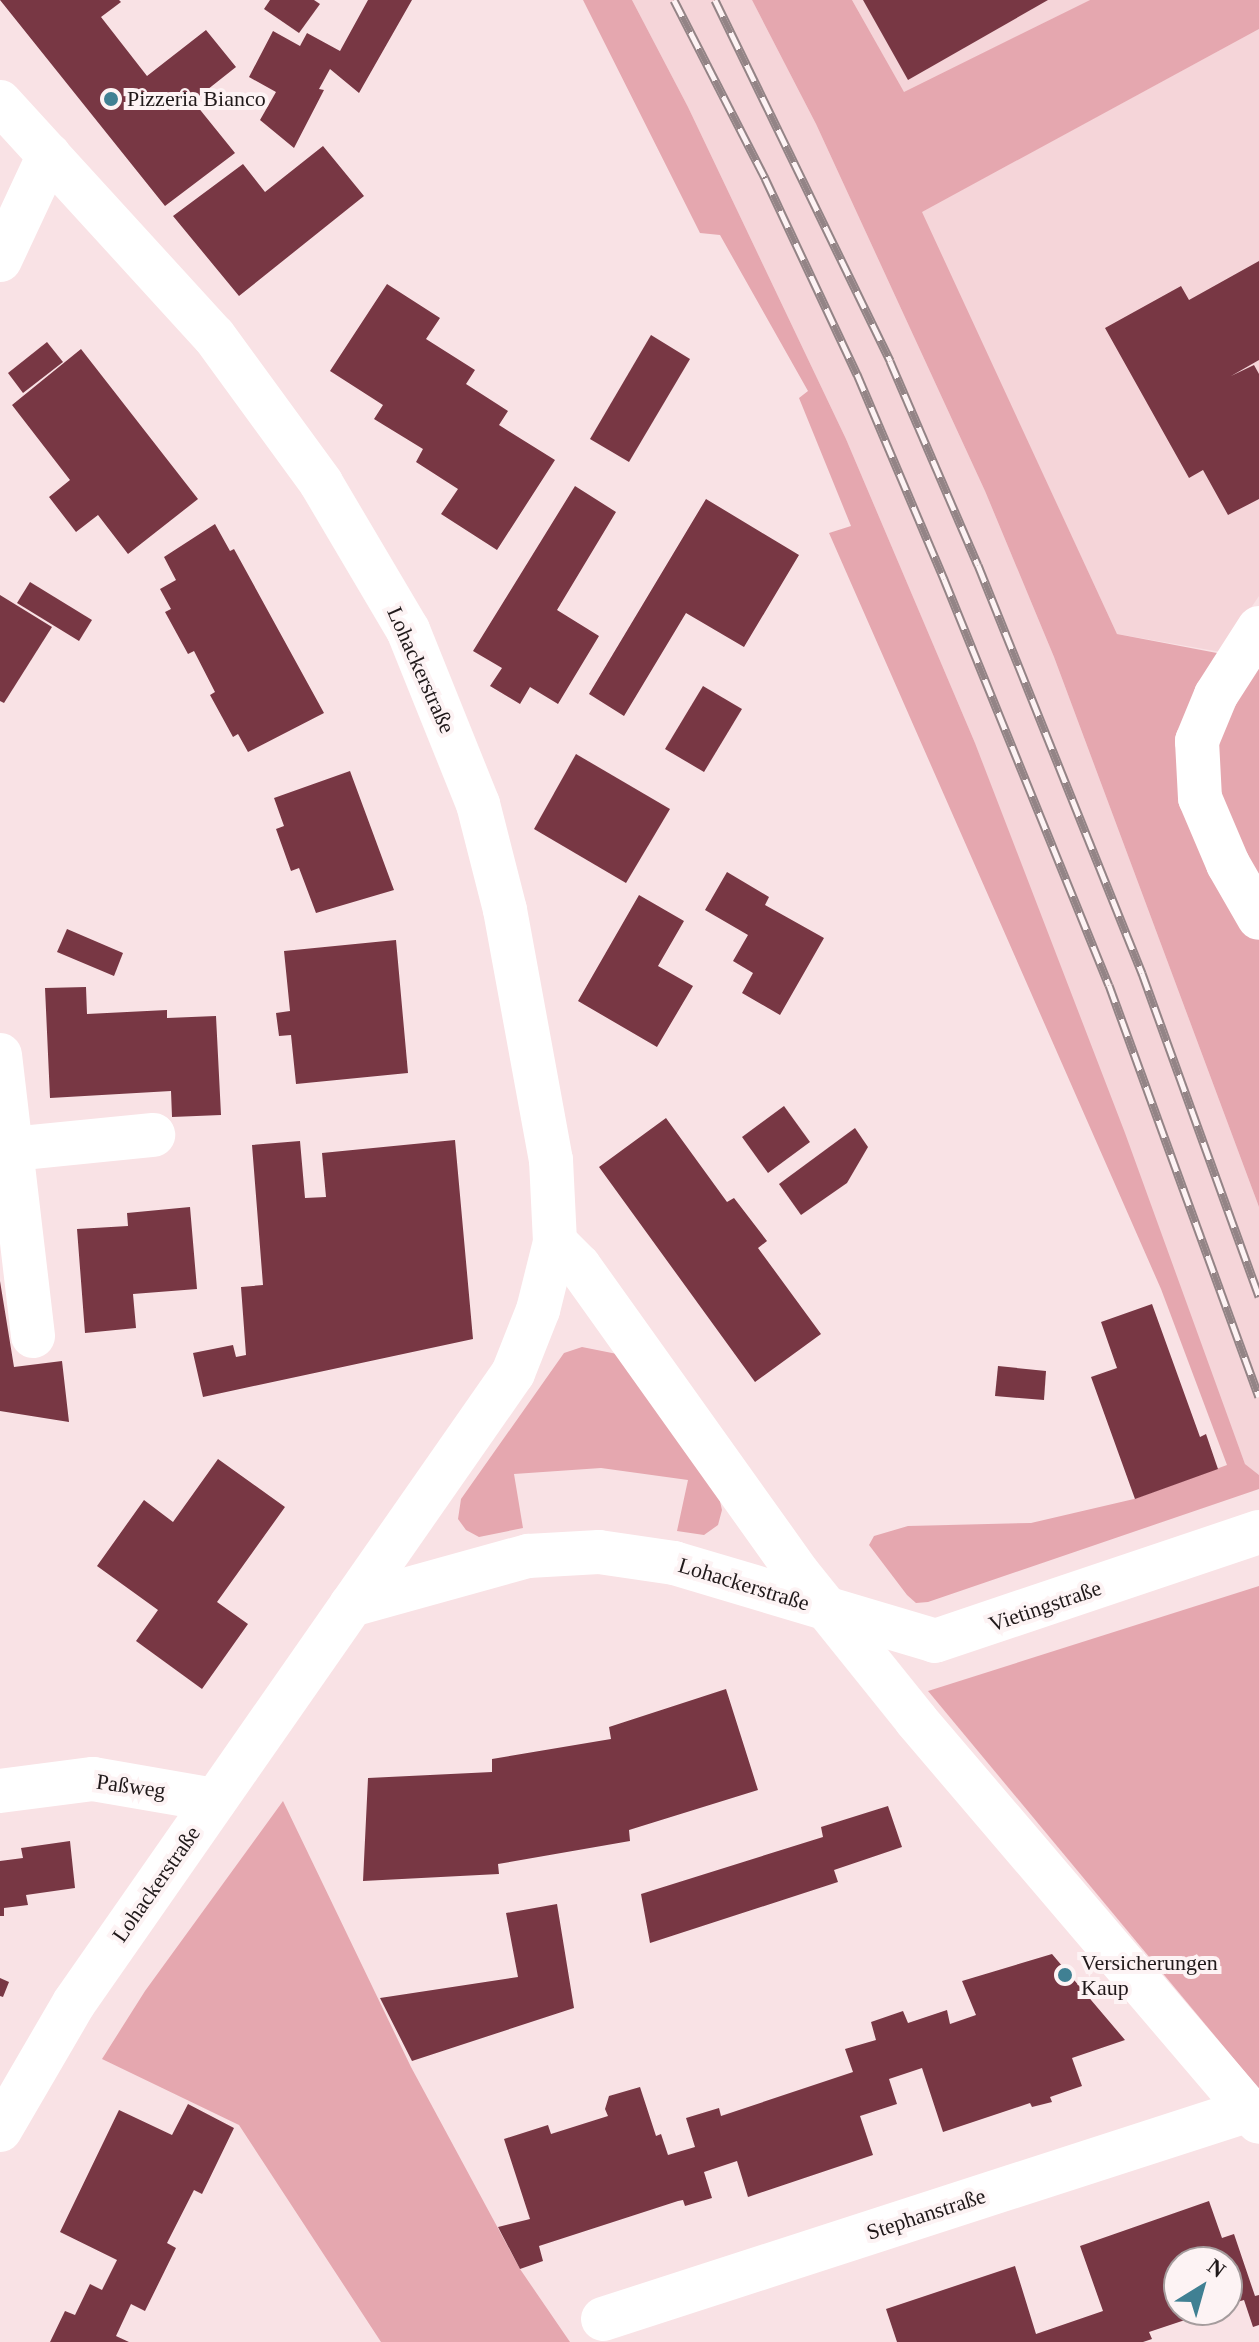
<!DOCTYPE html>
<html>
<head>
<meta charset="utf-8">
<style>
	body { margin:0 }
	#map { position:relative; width:1259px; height:2342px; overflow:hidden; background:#f9e2e5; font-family:"Times New Roman",serif }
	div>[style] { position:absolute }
	.built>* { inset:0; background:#f5d5d9 }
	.green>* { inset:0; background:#e5a7af }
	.building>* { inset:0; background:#783744 }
	.minor>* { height:44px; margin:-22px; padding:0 22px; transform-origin:22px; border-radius:22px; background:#fff }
	.rail>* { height:9px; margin-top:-4.5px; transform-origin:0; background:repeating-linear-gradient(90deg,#fdf3f4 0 18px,#938486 0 36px); box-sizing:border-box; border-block:2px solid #938486 }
	.dots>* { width:22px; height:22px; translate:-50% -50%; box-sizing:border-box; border:4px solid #fdf3f4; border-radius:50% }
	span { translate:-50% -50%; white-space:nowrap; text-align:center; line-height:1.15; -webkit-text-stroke:8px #fdf3f4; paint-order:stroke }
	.poi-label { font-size:22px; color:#20191a }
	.left { translate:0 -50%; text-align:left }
	.street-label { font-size:22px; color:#20191a }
	.north { position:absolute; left:1163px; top:2246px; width:80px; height:80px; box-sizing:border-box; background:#fdf3f4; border:2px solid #a59c9d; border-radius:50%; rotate:37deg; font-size:22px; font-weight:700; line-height:32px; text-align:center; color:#20191a }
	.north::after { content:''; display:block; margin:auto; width:28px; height:36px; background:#408093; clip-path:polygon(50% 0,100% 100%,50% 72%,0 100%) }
</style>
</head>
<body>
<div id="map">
	<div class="built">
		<div style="clip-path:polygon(632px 0,752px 0,816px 124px,985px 491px,1054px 657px,1259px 1207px,1259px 1475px,1245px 1464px,975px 743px,846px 439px,688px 107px)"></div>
		<div style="clip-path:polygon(852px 0,1090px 0,904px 93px)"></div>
		<div style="clip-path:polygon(1259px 29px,1259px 596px,1221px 652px,1117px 634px,921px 212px)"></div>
	</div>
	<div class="green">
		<div style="clip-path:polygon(583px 0,632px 0,688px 107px,846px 439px,975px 743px,1125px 1133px,1245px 1464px,1259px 1475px,1259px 1489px,928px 1602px,916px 1603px,907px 1595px,869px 1545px,874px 1536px,908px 1526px,1031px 1523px,1134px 1499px,1227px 1465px,1161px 1289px,829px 533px,851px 526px,799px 398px,808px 391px,720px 235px,700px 233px)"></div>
		<div style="clip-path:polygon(752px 0,852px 0,904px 92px,1090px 0,1259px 0,1259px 29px,922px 212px,1117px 634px,1259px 661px,1259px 1207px,1054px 657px,985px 491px,816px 124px)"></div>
		<div style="clip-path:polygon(582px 1347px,617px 1354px,719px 1497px,722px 1510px,718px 1525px,704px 1535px,677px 1531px,688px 1480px,601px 1468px,514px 1474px,523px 1528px,479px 1537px,466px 1530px,458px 1519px,461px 1499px,564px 1353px)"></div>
		<div style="clip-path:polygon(1259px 1586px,1259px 2089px,928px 1691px)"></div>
		<div style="clip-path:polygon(283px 1801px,411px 2067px,520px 2269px,570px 2342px,381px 2342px,239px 2125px,102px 2059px,145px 1991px)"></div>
	</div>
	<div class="building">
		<div style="clip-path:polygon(0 0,119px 0,121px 2px,101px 17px,147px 76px,206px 30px,236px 67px,193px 101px,235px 153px,165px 206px)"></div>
		<div style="clip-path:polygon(270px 0,314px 0,320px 4px,299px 33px,264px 9px)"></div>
		<div style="clip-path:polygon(368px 0,412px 0,359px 93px,330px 69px,319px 89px,324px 90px,294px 148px,260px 120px,276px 92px,249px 77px,273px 31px,300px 46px,307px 33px,340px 51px)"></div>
		<div style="clip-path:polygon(863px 0,1048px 0,908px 80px)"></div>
		<div style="clip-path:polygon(323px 146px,364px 196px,239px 296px,173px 216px,243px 164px,265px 192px)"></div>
		<div style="clip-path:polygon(1259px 261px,1259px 360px,1231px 376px,1254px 365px,1259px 374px,1259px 499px,1228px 515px,1203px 470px,1189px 478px,1105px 328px,1181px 286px,1189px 300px)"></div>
		<div style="clip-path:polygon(387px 284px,440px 318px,426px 339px,475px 370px,466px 384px,508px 411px,499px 425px,555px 460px,497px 550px,441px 514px,458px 489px,416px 462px,423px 449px,374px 419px,383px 405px,330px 371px)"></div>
		<div style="clip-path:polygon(651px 335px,690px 359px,629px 462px,590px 439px)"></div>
		<div style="clip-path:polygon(47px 342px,63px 362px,23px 393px,8px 373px)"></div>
		<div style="clip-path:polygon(81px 349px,198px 499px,128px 554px,98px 515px,76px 532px,49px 497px,70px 480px,12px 405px)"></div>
		<div style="clip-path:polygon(575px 486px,616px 512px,557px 610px,599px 636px,558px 704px,530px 687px,520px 704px,490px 686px,502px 668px,473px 651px)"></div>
		<div style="clip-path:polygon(706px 499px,799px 555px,744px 647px,686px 613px,624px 716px,589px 694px)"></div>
		<div style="clip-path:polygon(215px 524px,230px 551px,234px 549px,324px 713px,248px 752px,238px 734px,233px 737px,210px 695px,215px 692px,194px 651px,188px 654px,165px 612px,171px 609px,160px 589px,176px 580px,164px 557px)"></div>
		<div style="clip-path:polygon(30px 582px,92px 620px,79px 641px,17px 603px)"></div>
		<div style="clip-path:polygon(0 595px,52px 627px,4px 703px,0 701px)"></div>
		<div style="clip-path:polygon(703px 686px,742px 709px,704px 772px,665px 749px)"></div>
		<div style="clip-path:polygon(576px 754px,670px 809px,626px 883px,534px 829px)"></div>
		<div style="clip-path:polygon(350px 771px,394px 890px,316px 913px,299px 868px,291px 871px,276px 829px,284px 826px,274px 798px)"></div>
		<div style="clip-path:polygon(727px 872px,769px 897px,765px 905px,824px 938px,780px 1015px,742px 993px,753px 973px,733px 961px,748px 935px,705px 910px)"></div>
		<div style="clip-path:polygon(639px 895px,684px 921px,658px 966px,693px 986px,657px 1047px,578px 1001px)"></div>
		<div style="clip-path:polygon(67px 929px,123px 953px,114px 976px,57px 952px)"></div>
		<div style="clip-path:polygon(396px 940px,408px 1073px,296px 1084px,291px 1035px,279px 1036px,276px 1013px,290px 1011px,284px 951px)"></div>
		<div style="clip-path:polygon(86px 987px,87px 1014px,167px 1010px,167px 1018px,216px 1016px,221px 1115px,172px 1117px,171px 1091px,50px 1098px,45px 988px)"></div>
		<div style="clip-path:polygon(784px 1106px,810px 1142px,768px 1173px,742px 1137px)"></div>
		<div style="clip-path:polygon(666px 1118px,727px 1202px,734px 1198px,767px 1241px,758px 1248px,821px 1334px,755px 1382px,599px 1167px)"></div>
		<div style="clip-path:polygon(855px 1128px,868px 1147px,847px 1183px,801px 1215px,779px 1184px)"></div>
		<div style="clip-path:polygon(455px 1140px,473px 1339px,203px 1397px,193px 1353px,233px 1345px,236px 1357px,246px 1355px,241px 1287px,263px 1285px,252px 1145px,300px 1141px,305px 1198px,326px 1197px,322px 1153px)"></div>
		<div style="clip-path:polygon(190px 1207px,197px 1289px,133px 1294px,136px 1328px,85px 1333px,77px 1229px,128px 1226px,127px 1213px)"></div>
		<div style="clip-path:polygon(0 1281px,14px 1367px,62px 1361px,69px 1422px,0 1411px)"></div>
		<div style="clip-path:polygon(1152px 1304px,1200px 1437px,1206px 1434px,1218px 1469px,1135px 1499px,1091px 1377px,1117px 1368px,1101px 1322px)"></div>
		<div style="clip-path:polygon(998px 1366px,1046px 1371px,1044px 1400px,995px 1396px)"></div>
		<div style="clip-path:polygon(218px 1459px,285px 1507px,217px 1602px,248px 1624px,202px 1689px,136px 1641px,158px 1610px,97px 1566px,144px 1500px,173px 1522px)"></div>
		<div style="clip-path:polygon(726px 1689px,758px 1790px,629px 1830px,630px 1841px,498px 1864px,499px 1874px,363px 1881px,368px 1778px,492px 1772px,492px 1759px,611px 1739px,609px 1727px)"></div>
		<div style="clip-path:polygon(888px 1806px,902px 1847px,834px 1870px,838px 1882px,650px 1943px,641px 1894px,823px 1837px,821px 1827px)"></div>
		<div style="clip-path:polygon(70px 1841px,75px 1888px,26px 1895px,28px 1905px,4px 1908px,4px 1916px,0 1916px,0 1861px,23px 1858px,21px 1848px)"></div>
		<div style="clip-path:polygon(557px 1904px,574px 2008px,412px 2061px,380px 1998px,518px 1977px,506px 1913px)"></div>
		<div style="clip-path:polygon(1052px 1954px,1125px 2040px,1072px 2058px,1082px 2086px,1050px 2097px,1052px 2102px,1032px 2107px,1030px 2103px,943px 2132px,922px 2068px,889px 2079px,897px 2104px,860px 2116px,873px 2155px,748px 2197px,737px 2161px,704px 2172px,712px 2198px,685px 2206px,683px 2200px,678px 2201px,539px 2246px,543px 2261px,520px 2269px,498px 2227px,530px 2219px,504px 2139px,548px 2125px,551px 2134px,608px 2116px,605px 2109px,609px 2096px,640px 2087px,656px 2136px,661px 2134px,668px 2155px,695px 2147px,686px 2118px,719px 2108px,721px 2116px,853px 2072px,845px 2049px,876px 2040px,871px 2022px,903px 2011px,908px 2023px,947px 2010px,950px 2024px,976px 2015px,962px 1981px)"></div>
		<div style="clip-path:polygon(0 1978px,9px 1982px,3px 1997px,0 1996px)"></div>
		<div style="clip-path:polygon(188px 2104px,234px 2128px,202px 2194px,194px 2190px,167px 2243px,176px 2248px,145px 2311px,131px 2304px,116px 2336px,129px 2342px,50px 2342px,65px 2311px,75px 2315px,90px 2284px,102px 2290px,117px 2260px,60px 2232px,119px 2110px,172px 2135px)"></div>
		<div style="clip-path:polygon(1209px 2201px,1222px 2238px,1234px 2234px,1255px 2296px,1259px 2295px,1259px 2325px,1253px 2327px,1244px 2300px,1227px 2305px,1227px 2262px,1179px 2262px,1179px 2310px,1212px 2311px,1149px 2332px,1152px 2339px,1143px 2342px,897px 2342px,886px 2309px,1015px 2266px,1036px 2334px,1103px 2311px,1080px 2246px)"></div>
	</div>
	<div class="minor">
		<div style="left:0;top:102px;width:317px;rotate:47.6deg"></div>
		<div style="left:214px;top:336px;width:182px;rotate:53.9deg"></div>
		<div style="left:321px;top:483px;width:171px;rotate:59.4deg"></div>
		<div style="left:408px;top:630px;width:188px;rotate:68.1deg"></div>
		<div style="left:478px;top:804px;width:109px;rotate:75.7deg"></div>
		<div style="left:505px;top:910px;width:254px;rotate:79.6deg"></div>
		<div style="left:551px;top:1160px;width:82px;rotate:87.2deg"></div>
		<div style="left:555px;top:1242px;width:70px;rotate:104deg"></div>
		<div style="left:538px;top:1310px;width:68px;rotate:111.6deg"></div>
		<div style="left:513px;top:1373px;width:768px;rotate:124.87deg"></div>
		<div style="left:74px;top:2003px;width:147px;rotate:120.2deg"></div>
		<div style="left:0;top:260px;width:116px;rotate:-65deg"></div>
		<div style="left:1259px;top:628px;width:80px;rotate:122.7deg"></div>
		<div style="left:1216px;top:695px;width:50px;rotate:112.4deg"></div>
		<div style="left:1197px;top:741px;width:57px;rotate:87deg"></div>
		<div style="left:1200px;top:798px;width:72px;rotate:67deg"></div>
		<div style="left:1228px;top:864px;width:62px;rotate:60.1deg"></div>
		<div style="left:0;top:1055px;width:283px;rotate:83.3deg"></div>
		<div style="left:12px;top:1149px;width:142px;rotate:-5.7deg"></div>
		<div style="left:555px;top:1242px;width:34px;rotate:45deg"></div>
		<div style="left:579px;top:1266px;width:377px;rotate:54.5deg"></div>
		<div style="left:798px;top:1573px;width:189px;rotate:51.2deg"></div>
		<div style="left:916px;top:1720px;width:528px;rotate:49.53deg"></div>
		<div style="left:351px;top:1605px;width:184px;rotate:-15.5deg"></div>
		<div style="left:528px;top:1556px;width:71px;rotate:-3.2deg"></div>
		<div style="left:599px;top:1552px;width:76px;rotate:8.3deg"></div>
		<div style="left:674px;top:1563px;width:272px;rotate:16.6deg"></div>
		<div style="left:935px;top:1641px;width:342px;rotate:-18.6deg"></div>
		<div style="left:0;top:1791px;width:94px;rotate:-7.4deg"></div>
		<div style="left:93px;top:1779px;width:124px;rotate:9.8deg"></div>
		<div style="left:603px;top:2319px;width:679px;rotate:-17.93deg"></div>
	</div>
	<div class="rail">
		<div style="left:674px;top:0;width:200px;rotate:62.9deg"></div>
		<div style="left:765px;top:178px;width:217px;rotate:64.9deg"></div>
		<div style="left:857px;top:374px;width:223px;rotate:67deg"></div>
		<div style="left:944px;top:579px;width:438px;rotate:67.9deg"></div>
		<div style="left:1109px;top:985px;width:438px;rotate:70deg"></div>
		<div style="left:715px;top:0;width:401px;rotate:64.1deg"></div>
		<div style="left:890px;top:361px;width:222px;rotate:66.7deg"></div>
		<div style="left:978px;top:565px;width:440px;rotate:68.1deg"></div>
		<div style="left:1142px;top:973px;width:344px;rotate:70.1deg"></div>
	</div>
	<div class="dots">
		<div style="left:111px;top:99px;background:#408093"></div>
		<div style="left:1065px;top:1975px;background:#408093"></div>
	</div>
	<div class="poi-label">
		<span class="left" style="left:127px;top:99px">Pizzeria Bianco</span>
		<span class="left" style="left:1081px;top:1975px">Versicherungen<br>Kaup</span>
	</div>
	<div class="street-label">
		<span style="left:421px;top:670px;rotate:66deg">Lohackerstraße</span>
		<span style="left:744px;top:1584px;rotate:17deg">Lohackerstraße</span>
		<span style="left:1045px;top:1606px;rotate:-19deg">Vietingstraße</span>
		<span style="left:131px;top:1786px;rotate:8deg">Paßweg</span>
		<span style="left:156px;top:1884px;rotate:-55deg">Lohackerstraße</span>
		<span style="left:926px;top:2214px;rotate:-18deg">Stephanstraße</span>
	</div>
	<div class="north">N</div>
</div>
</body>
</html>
